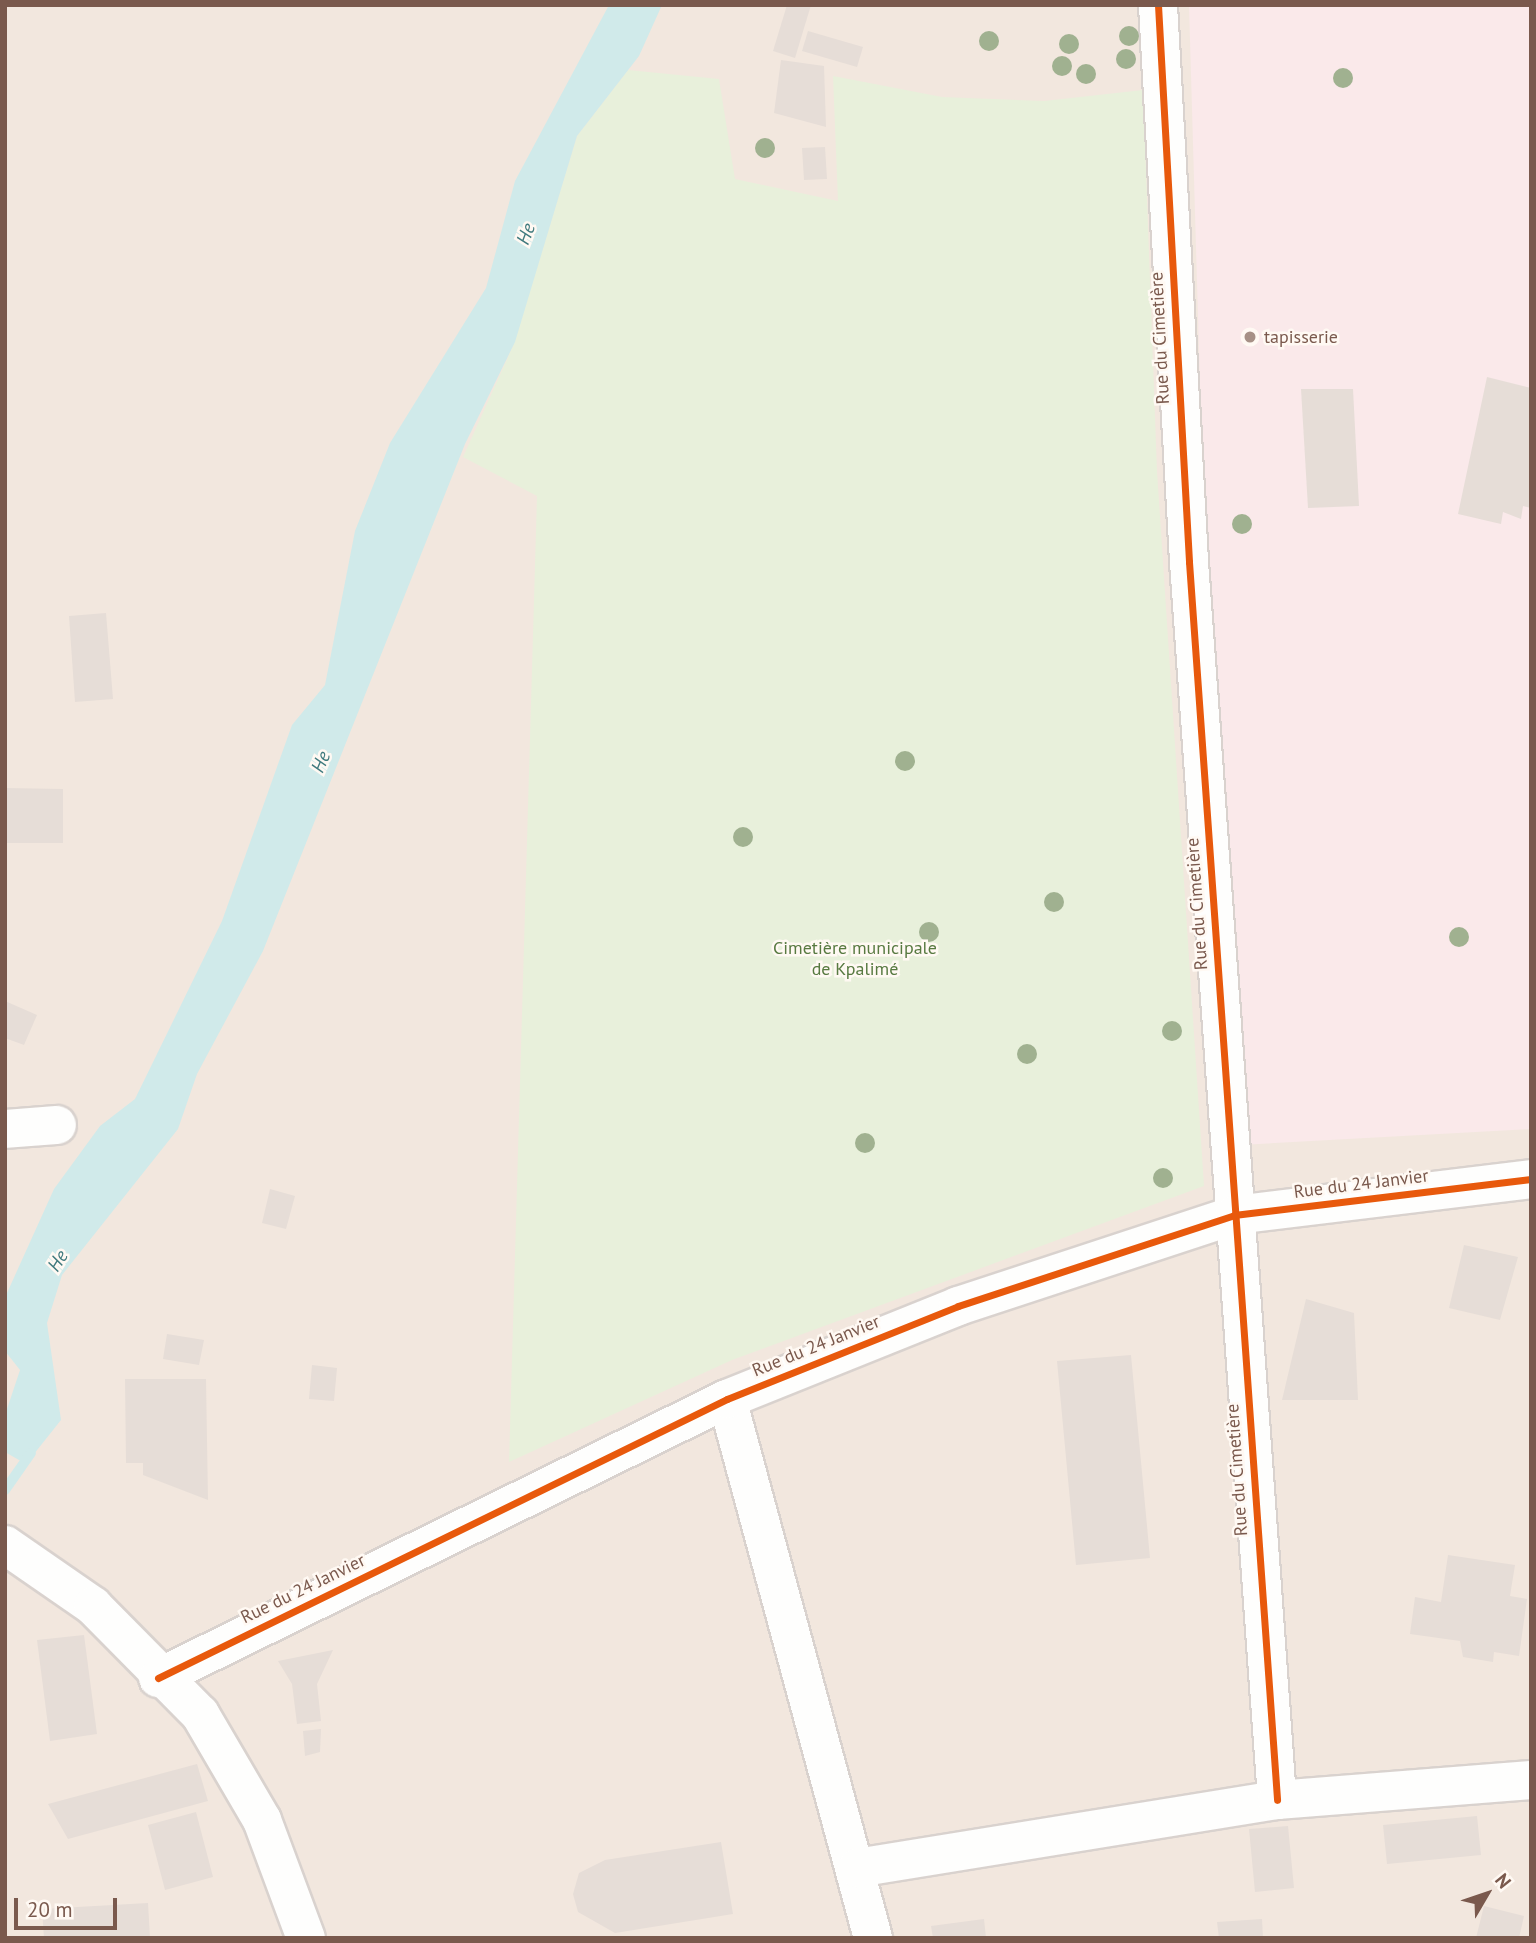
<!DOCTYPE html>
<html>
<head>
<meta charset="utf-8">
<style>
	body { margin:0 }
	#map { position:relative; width:1536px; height:1943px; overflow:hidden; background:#f9f5f0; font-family:"PT Sans",sans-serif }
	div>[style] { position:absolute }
	.residential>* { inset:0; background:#f2e7de }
	.medical>* { inset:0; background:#fae9ea }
	.green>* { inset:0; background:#e8f0db }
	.water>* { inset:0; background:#d0eaea }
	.stream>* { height:10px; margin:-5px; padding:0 5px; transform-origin:5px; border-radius:5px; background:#d0eaea }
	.building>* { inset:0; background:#e6ddd7 }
	.roads { filter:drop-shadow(2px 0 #d9d2ce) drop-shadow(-2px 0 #d9d2ce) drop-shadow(0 2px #d9d2ce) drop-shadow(0 -2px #d9d2ce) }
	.minor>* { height:38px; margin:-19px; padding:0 19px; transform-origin:19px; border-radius:19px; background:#fefefd }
	.cycleway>* { height:7px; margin:-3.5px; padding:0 3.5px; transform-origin:3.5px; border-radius:3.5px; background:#e8590c }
	.trees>* { width:20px; height:20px; margin:-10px; border-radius:50%; background:#a0b190 }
	.dots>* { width:19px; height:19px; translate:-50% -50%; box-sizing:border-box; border:4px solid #fff9f3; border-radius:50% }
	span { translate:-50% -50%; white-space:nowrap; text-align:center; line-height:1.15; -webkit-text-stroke:5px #fff9f3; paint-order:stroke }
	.poi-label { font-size:18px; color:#7a594d }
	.left { translate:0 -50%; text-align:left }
	.street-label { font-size:18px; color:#7a594d }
	.park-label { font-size:18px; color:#587a41 }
	.water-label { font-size:19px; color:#407a7e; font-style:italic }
	.frame { position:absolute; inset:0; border:7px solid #7a594d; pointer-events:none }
	.north { position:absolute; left:1452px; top:1859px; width:70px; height:70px; -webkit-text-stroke:5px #fff9f3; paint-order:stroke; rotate:51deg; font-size:19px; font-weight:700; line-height:28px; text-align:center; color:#7a594d }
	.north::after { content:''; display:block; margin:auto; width:24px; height:32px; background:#7a594d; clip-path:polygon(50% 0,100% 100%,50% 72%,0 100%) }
	.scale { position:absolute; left:14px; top:1898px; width:103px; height:32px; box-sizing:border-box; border:4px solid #7a594d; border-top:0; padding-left:9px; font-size:21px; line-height:24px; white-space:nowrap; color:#7a594d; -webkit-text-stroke:5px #fff9f3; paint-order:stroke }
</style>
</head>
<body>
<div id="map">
	<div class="residential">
		<div style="clip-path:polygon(5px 5px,1531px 5px,1531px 1938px,5px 1938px)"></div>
	</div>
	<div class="medical">
		<div style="clip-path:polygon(1189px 5px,1531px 5px,1531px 1129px,1222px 1146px)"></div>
	</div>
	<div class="green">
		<div style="clip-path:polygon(628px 70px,719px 79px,735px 179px,838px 201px,833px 76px,942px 97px,1044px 101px,1143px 90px,1157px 471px,1204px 1186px,732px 1360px,509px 1462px,537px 496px,463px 457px,513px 346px,577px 136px)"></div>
	</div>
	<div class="water">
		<div style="clip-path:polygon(609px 5px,662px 5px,639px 56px,577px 136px,515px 342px,465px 444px,263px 951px,197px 1074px,178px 1129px,62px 1275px,47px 1323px,61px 1420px,26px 1464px,5px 1452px,5px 1415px,20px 1370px,5px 1351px,7px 1293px,54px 1189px,100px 1126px,135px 1099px,222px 921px,292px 725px,325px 685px,355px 531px,390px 443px,486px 288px,515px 181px)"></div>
	</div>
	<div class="stream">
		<div style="left:5px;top:1490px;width:45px;rotate:-54.9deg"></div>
	</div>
	<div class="building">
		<div style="clip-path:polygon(787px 5px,811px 5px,795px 58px,773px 51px)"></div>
		<div style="clip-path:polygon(808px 31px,863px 47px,857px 67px,802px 51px)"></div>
		<div style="clip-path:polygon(781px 60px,824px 66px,826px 127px,774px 113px)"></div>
		<div style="clip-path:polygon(825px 147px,827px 179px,804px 180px,802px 148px)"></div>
		<div style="clip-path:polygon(1487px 377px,1531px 388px,1531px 508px,1523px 506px,1521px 519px,1503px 512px,1501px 524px,1458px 514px)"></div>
		<div style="clip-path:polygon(1301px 389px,1353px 389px,1359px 506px,1308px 508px)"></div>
		<div style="clip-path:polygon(106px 613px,113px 699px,75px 702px,69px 616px)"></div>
		<div style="clip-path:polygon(5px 788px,63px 789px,63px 843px,5px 843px)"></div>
		<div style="clip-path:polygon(5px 1001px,37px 1015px,24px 1045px,5px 1038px)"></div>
		<div style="clip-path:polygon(270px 1189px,295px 1196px,286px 1229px,262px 1223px)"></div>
		<div style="clip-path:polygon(1464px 1245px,1518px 1257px,1500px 1320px,1449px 1308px)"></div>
		<div style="clip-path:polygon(1306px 1299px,1354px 1313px,1358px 1400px,1282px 1400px)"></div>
		<div style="clip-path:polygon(167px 1334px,204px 1340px,199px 1365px,163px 1359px)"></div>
		<div style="clip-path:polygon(1131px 1355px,1150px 1558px,1076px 1565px,1057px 1361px)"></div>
		<div style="clip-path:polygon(312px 1365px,337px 1368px,334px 1401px,309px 1399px)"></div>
		<div style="clip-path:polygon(125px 1379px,206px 1379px,208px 1500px,143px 1475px,143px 1463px,126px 1463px)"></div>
		<div style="clip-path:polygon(1448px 1555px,1515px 1565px,1510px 1596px,1527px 1599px,1519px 1656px,1494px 1652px,1493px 1662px,1463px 1657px,1460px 1641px,1410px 1634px,1415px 1597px,1441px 1602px)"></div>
		<div style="clip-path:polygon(84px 1635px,97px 1734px,50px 1741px,37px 1640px)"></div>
		<div style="clip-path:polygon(333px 1650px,317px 1684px,321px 1721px,297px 1724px,292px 1684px,278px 1661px)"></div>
		<div style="clip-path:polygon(321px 1729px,320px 1752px,305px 1756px,303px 1731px)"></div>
		<div style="clip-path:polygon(197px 1764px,208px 1801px,68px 1839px,48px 1804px)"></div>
		<div style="clip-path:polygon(196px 1812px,213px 1877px,165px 1890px,148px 1825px)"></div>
		<div style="clip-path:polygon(1477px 1816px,1481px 1855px,1387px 1864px,1383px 1825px)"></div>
		<div style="clip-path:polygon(1288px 1826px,1294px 1888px,1255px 1892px,1249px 1829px)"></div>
		<div style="clip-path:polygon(721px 1842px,733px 1914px,615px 1933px,578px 1912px,573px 1894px,579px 1873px,605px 1860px)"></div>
		<div style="clip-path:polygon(148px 1903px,150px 1938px,44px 1938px,42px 1909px)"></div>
		<div style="clip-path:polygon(1484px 1906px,1524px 1916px,1519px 1938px,1476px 1938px)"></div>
		<div style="clip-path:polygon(984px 1919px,986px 1938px,933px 1938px,931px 1926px)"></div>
		<div style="clip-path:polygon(1262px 1919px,1263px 1938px,1219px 1938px,1217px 1922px)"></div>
	</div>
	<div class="roads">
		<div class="minor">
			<div style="left:1158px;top:5px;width:558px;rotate:86.81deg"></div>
			<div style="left:1189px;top:562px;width:1241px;rotate:85.93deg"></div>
			<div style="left:5px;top:1129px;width:52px;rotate:-4.4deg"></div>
			<div style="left:727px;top:1399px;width:558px;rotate:74.84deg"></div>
			<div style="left:5px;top:1545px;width:107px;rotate:34.7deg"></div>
			<div style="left:93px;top:1606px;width:152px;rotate:45.3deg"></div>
			<div style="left:200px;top:1714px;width:123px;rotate:59.7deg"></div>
			<div style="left:262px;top:1820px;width:126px;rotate:69.6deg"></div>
			<div style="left:158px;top:1678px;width:634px;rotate:-26.12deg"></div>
			<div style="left:727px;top:1399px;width:249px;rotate:-21.9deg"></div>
			<div style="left:958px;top:1306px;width:291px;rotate:-18.2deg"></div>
			<div style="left:1234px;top:1215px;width:299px;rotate:-6.9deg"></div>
			<div style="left:857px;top:1868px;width:425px;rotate:-9.2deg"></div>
			<div style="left:1277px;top:1800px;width:255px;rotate:-4.5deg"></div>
		</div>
	</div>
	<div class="cycleway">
		<div style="left:1158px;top:5px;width:558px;rotate:86.81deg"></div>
		<div style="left:1189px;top:562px;width:1241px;rotate:85.93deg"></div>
		<div style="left:158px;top:1678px;width:634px;rotate:-26.12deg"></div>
		<div style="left:727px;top:1399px;width:249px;rotate:-21.9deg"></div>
		<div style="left:958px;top:1306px;width:291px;rotate:-18.2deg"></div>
		<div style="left:1234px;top:1215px;width:299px;rotate:-6.9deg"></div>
	</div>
	<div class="trees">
		<div style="left:1129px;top:36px"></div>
		<div style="left:989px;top:41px"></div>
		<div style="left:1069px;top:44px"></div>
		<div style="left:1126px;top:59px"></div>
		<div style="left:1062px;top:66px"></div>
		<div style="left:1086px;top:74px"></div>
		<div style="left:1343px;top:78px"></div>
		<div style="left:765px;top:148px"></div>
		<div style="left:1242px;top:524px"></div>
		<div style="left:905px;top:761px"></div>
		<div style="left:743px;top:837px"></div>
		<div style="left:1054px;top:902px"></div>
		<div style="left:929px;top:932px"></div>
		<div style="left:1459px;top:937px"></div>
		<div style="left:1172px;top:1031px"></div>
		<div style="left:1027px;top:1054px"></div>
		<div style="left:865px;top:1143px"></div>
		<div style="left:1163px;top:1178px"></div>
	</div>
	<div class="dots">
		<div style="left:1250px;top:337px;background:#a69086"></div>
	</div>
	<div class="poi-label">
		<span class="left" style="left:1264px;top:337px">tapisserie</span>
	</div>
	<div class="street-label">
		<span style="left:1160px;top:338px;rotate:-93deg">Rue du Cimetière</span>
		<span style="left:1197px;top:904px;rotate:-94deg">Rue du Cimetière</span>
		<span style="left:1361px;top:1184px;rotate:-7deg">Rue du 24 Janvier</span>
		<span style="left:816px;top:1346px;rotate:-22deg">Rue du 24 Janvier</span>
		<span style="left:1237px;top:1470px;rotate:-94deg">Rue du Cimetière</span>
		<span style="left:303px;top:1589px;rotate:-26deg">Rue du 24 Janvier</span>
	</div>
	<div class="park-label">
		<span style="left:855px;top:959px">Cimetière municipale<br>de Kpalimé</span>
	</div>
	<div class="water-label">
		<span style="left:526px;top:234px;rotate:-69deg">He</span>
		<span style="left:321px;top:762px;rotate:-67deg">He</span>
		<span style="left:58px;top:1261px;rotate:-58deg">He</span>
	</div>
	<div class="frame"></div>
	<div class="north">N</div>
	<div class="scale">20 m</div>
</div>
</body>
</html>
